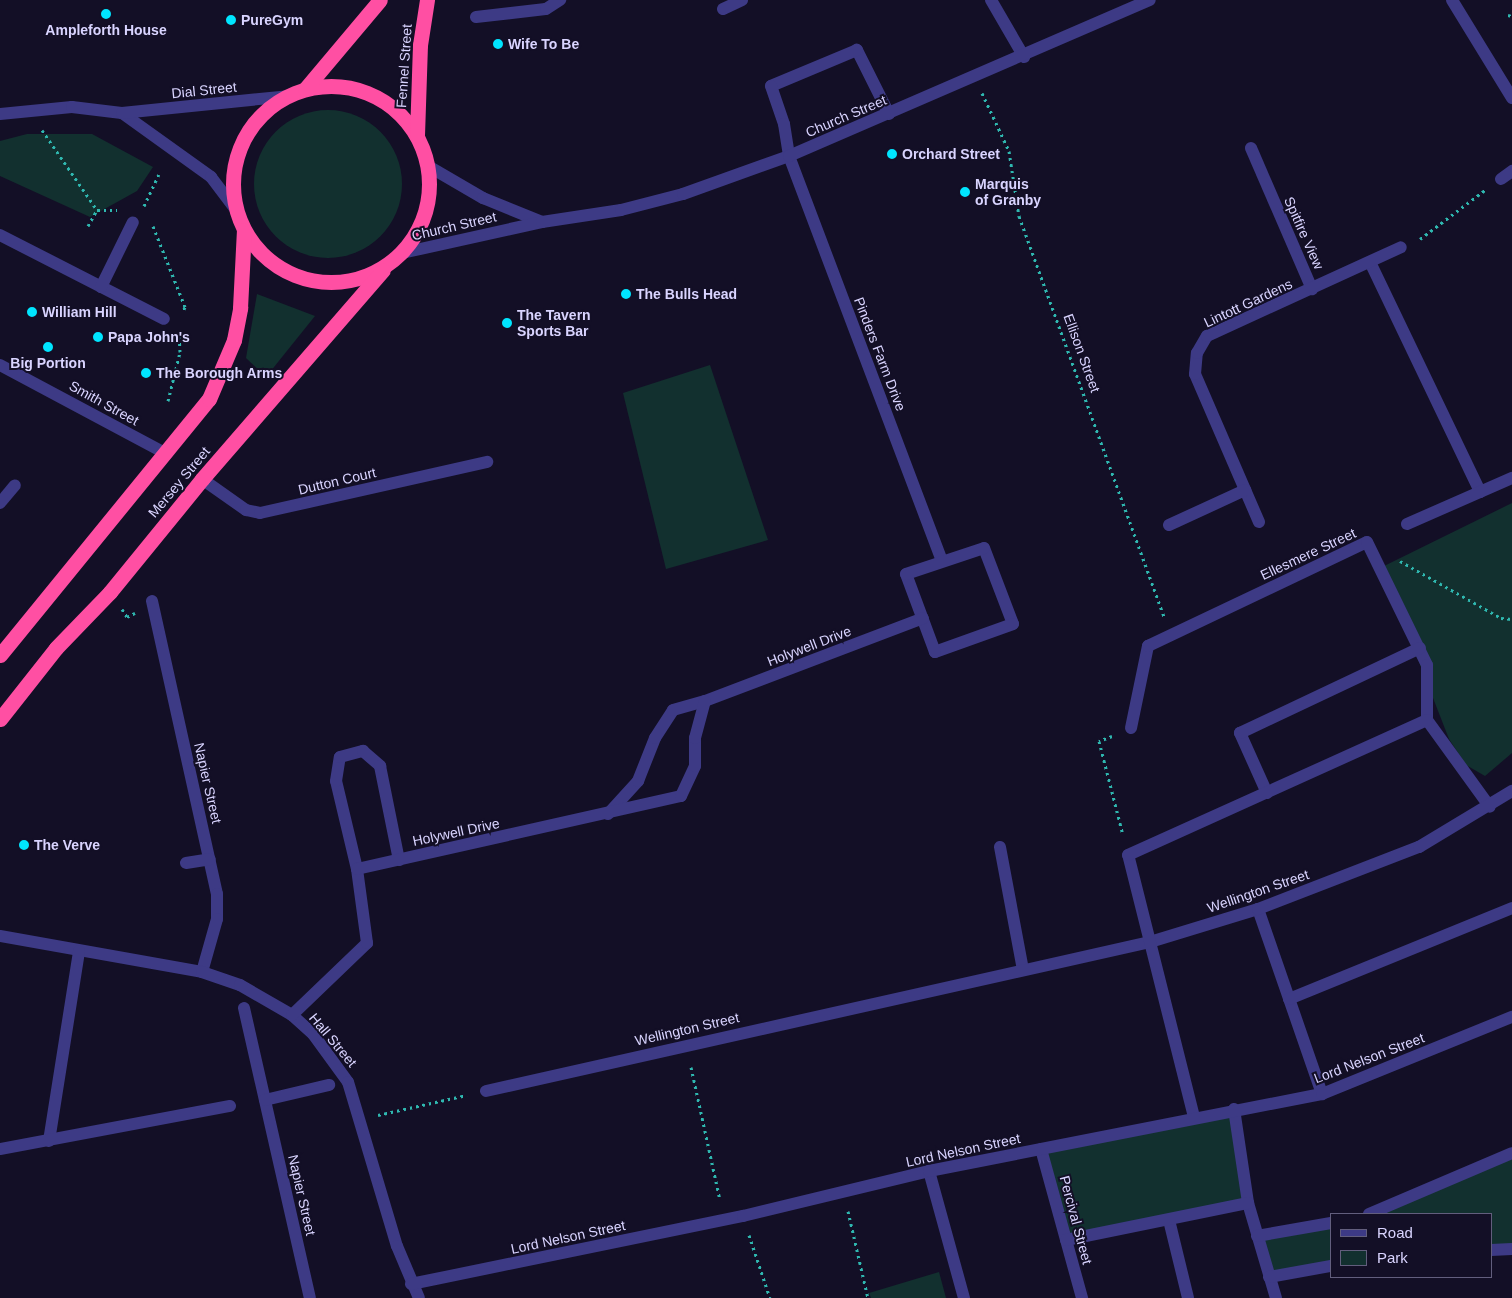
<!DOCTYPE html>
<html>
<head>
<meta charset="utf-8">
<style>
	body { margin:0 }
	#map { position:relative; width:1512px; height:1298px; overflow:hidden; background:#130f26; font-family:Arial,sans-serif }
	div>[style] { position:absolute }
	.green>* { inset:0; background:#12302f }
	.round { border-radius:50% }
	.path>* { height:3px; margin-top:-1.5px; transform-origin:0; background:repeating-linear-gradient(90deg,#2fb8b0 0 2.5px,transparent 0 6.5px) }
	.minor>* { height:12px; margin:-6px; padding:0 6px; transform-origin:6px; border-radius:6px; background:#3d3a85 }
	.highway>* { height:15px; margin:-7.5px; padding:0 7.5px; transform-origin:7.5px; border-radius:7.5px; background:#ff4fa3 }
	.highway>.ring { margin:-7.5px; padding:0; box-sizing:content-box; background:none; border:15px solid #ff4fa3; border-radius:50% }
	.dots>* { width:14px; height:14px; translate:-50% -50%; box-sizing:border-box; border:2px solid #130f26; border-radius:50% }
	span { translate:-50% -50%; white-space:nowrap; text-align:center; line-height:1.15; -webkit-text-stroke:4px #130f26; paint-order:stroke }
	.poi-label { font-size:14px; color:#d9d4ff; font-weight:700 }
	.left { translate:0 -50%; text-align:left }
	.street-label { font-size:14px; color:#d9d4ff }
	.legend { position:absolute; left:1330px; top:1213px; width:162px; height:65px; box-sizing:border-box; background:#130f26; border:1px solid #625e7d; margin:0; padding:6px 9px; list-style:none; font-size:15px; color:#d9d4ff }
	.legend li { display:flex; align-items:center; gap:10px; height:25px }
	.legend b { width:25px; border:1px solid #625e7d }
</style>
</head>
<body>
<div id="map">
	<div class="green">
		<div class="round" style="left:254px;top:110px;width:148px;height:148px"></div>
		<div style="clip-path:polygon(27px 134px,92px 134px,153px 167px,137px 191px,90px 217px,0 176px,0 141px)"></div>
		<div style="clip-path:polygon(257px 294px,315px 316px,266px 377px,246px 358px)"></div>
		<div style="clip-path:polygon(710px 365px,768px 540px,666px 569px,623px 393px)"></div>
		<div style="clip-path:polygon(1512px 503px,1512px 753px,1485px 776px,1466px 765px,1449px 739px,1382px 567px)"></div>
		<div style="clip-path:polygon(1234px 1109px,1248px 1203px,1066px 1240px,1041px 1149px)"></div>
		<div style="clip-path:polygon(1512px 1153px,1512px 1249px,1491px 1250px,1491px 1214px,1370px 1214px)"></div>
		<div style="clip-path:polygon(1331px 1223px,1331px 1266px,1269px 1277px,1257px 1236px)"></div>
		<div style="clip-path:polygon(939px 1272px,946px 1298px,871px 1298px,869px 1293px)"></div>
	</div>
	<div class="path">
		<div style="left:1508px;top:15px;width:4px;rotate:14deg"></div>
		<div style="left:982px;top:93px;width:64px;rotate:65deg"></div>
		<div style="left:1009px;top:151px;width:66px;rotate:81.3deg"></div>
		<div style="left:1019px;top:216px;width:426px;rotate:70.1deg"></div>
		<div style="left:42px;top:130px;width:97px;rotate:55.5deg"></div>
		<div style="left:144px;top:206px;width:35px;rotate:-65deg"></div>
		<div style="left:88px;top:226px;width:18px;rotate:-61deg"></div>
		<div style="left:97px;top:210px;width:20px"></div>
		<div style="left:153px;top:226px;width:87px;rotate:68.4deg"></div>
		<div style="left:185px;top:307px;width:4px;rotate:117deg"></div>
		<div style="left:1420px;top:239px;width:81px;rotate:-37deg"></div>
		<div style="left:168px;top:401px;width:50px;rotate:-76.2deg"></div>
		<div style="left:180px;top:352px;width:19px;rotate:-93deg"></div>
		<div style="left:1400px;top:561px;width:116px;rotate:29.4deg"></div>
		<div style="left:1501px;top:618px;width:11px;rotate:5deg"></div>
		<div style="left:122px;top:609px;width:9px;rotate:58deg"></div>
		<div style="left:127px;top:617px;width:9px;rotate:-27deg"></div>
		<div style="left:1112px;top:736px;width:14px;rotate:159deg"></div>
		<div style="left:1099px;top:741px;width:97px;rotate:75.7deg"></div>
		<div style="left:691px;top:1067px;width:136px;rotate:77.7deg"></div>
		<div style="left:378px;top:1115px;width:91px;rotate:-12.7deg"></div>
		<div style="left:848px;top:1211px;width:89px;rotate:77.1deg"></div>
		<div style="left:749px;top:1235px;width:66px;rotate:71.6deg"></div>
	</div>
	<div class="minor">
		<div style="left:991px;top:0;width:66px;rotate:59.9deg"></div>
		<div style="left:1452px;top:0;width:115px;rotate:58.5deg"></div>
		<div style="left:723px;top:9px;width:21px;rotate:-25deg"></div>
		<div style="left:476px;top:17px;width:70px;rotate:-6.5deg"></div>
		<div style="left:546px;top:9px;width:17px;rotate:-33deg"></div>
		<div style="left:122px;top:113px;width:110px;rotate:35.7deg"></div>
		<div style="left:211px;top:177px;width:41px;rotate:52.9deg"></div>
		<div style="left:0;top:114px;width:72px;rotate:-5.6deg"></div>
		<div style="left:72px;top:107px;width:50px;rotate:6.8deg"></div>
		<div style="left:122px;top:113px;width:167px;rotate:-5.8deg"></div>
		<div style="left:889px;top:114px;width:72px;rotate:-116.6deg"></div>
		<div style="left:857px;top:50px;width:93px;rotate:157.3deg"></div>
		<div style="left:771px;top:86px;width:40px;rotate:71.1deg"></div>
		<div style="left:784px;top:124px;width:32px;rotate:81deg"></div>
		<div style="left:789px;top:156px;width:433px;rotate:69.3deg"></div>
		<div style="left:1251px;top:148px;width:154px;rotate:66.6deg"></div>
		<div style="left:428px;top:166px;width:64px;rotate:30.2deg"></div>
		<div style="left:483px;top:198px;width:64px;rotate:22.1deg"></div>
		<div style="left:1501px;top:179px;width:14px;rotate:-36deg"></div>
		<div style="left:0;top:235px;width:184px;rotate:27.1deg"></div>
		<div style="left:402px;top:253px;width:143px;rotate:-12.5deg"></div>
		<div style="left:542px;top:222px;width:80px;rotate:-8.6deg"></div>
		<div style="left:621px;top:210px;width:64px;rotate:-14.5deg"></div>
		<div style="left:683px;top:194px;width:113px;rotate:-19.7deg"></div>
		<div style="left:789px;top:156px;width:393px;rotate:-23.4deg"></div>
		<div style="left:1370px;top:262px;width:255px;rotate:64.4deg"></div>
		<div style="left:101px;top:287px;width:72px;rotate:-63.8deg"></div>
		<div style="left:0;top:365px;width:189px;rotate:28.1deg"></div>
		<div style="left:202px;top:479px;width:54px;rotate:35.2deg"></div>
		<div style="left:246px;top:510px;width:14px;rotate:12deg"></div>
		<div style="left:260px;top:513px;width:233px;rotate:-12.7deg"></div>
		<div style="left:0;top:503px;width:23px;rotate:-50deg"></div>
		<div style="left:1259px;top:522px;width:161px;rotate:-113.4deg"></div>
		<div style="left:1195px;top:374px;width:21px;rotate:-85deg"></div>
		<div style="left:1197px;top:353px;width:20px;rotate:-60deg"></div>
		<div style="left:1207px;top:336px;width:213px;rotate:-24.6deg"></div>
		<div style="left:1407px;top:524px;width:115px;rotate:-23.7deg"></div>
		<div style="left:1169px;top:525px;width:84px;rotate:-24.7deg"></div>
		<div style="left:984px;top:548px;width:81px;rotate:69.1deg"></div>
		<div style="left:1013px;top:624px;width:83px;rotate:160.3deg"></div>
		<div style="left:935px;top:652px;width:83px;rotate:-110.4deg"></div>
		<div style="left:906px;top:574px;width:82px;rotate:-18.4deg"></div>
		<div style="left:152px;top:601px;width:300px;rotate:77.5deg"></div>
		<div style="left:217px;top:894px;width:25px;rotate:90deg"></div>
		<div style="left:217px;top:919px;width:55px;rotate:105.8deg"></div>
		<div style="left:1131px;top:728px;width:84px;rotate:-78.3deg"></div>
		<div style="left:1148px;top:646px;width:242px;rotate:-25.4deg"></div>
		<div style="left:1367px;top:542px;width:137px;rotate:64deg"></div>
		<div style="left:1427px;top:665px;width:55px;rotate:90deg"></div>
		<div style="left:1427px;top:720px;width:107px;rotate:54.1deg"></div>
		<div style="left:1267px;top:793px;width:66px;rotate:-114.2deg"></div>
		<div style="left:1240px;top:733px;width:199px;rotate:-25.3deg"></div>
		<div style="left:608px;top:814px;width:45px;rotate:-47.7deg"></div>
		<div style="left:638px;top:781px;width:46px;rotate:-68.4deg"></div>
		<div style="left:655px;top:738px;width:33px;rotate:-57deg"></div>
		<div style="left:673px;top:710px;width:33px;rotate:-16deg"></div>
		<div style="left:705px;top:701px;width:233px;rotate:-20.8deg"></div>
		<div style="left:1000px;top:847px;width:125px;rotate:79.4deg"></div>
		<div style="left:186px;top:863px;width:24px;rotate:-9deg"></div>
		<div style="left:357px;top:869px;width:90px;rotate:-103.4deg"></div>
		<div style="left:336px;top:781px;width:24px;rotate:-81deg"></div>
		<div style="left:340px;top:757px;width:24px;rotate:-15deg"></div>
		<div style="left:363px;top:751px;width:23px;rotate:41deg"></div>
		<div style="left:380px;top:766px;width:96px;rotate:78.6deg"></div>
		<div style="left:1258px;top:909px;width:196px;rotate:70.9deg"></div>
		<div style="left:0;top:936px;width:205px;rotate:10.1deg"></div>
		<div style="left:202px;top:972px;width:40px;rotate:18.9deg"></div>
		<div style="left:240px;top:985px;width:60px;rotate:30deg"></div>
		<div style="left:292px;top:1015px;width:28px;rotate:42deg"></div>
		<div style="left:313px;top:1034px;width:59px;rotate:53.9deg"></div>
		<div style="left:348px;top:1082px;width:171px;rotate:73.4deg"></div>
		<div style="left:397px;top:1246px;width:56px;rotate:67.1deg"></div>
		<div style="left:1289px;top:999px;width:241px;rotate:-22.2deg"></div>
		<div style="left:244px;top:1008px;width:297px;rotate:77.2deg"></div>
		<div style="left:292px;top:1015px;width:104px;rotate:-43.8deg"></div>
		<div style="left:367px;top:943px;width:75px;rotate:-97.7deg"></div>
		<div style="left:357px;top:869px;width:332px;rotate:-12.7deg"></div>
		<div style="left:681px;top:796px;width:33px;rotate:-65deg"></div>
		<div style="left:695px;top:766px;width:28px;rotate:-90deg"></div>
		<div style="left:695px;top:738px;width:38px;rotate:-75deg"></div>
		<div style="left:486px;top:1091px;width:681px;rotate:-12.65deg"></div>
		<div style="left:1150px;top:942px;width:113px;rotate:-17deg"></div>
		<div style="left:1258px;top:909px;width:173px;rotate:-21.1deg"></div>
		<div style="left:1419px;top:847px;width:109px;rotate:-31.1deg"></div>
		<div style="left:265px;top:1100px;width:66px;rotate:-13.2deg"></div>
		<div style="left:1234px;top:1109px;width:95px;rotate:81.5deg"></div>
		<div style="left:1248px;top:1203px;width:99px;rotate:73.6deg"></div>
		<div style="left:1194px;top:1117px;width:270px;rotate:-104.1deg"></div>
		<div style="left:1128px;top:855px;width:328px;rotate:-24.3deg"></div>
		<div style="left:49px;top:1141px;width:192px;rotate:-81deg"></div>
		<div style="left:0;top:1149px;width:234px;rotate:-10.6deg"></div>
		<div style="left:1041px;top:1149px;width:155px;rotate:74.6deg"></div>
		<div style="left:929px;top:1171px;width:132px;rotate:74.6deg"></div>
		<div style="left:1369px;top:1214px;width:155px;rotate:-23.1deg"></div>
		<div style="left:1169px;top:1220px;width:80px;rotate:76.3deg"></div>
		<div style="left:1257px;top:1236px;width:75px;rotate:-10deg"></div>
		<div style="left:1066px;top:1240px;width:186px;rotate:-11.5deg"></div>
		<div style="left:1491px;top:1250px;width:21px;rotate:-3deg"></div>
		<div style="left:1269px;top:1277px;width:63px;rotate:-10.1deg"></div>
		<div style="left:411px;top:1284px;width:339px;rotate:-11.6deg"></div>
		<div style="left:743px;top:1216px;width:191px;rotate:-13.6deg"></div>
		<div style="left:929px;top:1171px;width:400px;rotate:-11.1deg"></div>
		<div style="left:1322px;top:1094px;width:205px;rotate:-22.1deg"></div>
	</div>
	<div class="highway">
		<div class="ring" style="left:233px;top:86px;width:181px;height:181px"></div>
		<div style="left:305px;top:89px;width:116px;rotate:-49.9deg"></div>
		<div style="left:417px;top:135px;width:90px;rotate:-88.1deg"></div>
		<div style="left:420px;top:45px;width:46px;rotate:-81.2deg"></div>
		<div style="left:0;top:655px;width:330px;rotate:-50.8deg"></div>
		<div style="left:209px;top:399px;width:64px;rotate:-67deg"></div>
		<div style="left:234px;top:340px;width:33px;rotate:-79deg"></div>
		<div style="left:240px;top:308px;width:78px;rotate:-87.1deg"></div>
		<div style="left:0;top:719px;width:90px;rotate:-51.7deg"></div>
		<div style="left:56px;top:648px;width:78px;rotate:-46deg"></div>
		<div style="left:110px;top:592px;width:146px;rotate:-50.8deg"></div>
		<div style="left:202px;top:479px;width:276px;rotate:-49.1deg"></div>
	</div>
	<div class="dots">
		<div style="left:106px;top:14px;background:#00e5ff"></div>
		<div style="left:231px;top:20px;background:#00e5ff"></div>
		<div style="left:498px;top:44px;background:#00e5ff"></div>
		<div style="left:892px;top:154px;background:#00e5ff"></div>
		<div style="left:965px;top:192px;background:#00e5ff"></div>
		<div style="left:626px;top:294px;background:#00e5ff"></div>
		<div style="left:32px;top:312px;background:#00e5ff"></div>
		<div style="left:507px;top:323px;background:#00e5ff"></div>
		<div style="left:98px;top:337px;background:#00e5ff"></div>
		<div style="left:48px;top:347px;background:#00e5ff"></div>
		<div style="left:146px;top:373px;background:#00e5ff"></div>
		<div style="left:24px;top:845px;background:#00e5ff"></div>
	</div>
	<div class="poi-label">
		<span class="left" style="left:241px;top:20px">PureGym</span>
		<span style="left:106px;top:30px">Ampleforth House</span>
		<span class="left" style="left:508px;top:44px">Wife To Be</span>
		<span class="left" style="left:902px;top:154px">Orchard Street</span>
		<span class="left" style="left:975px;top:192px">Marquis<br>of Granby</span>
		<span class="left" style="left:636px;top:294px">The Bulls Head</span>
		<span class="left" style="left:42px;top:312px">William Hill</span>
		<span class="left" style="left:517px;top:323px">The Tavern<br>Sports Bar</span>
		<span class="left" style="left:108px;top:337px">Papa John's</span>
		<span style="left:48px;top:363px">Big Portion</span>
		<span class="left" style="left:156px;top:373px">The Borough Arms</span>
		<span class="left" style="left:34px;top:845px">The Verve</span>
	</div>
	<div class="street-label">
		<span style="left:404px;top:66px;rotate:-86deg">Fennel Street</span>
		<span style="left:204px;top:90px;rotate:-6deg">Dial Street</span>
		<span style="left:846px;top:116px;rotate:-23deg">Church Street</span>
		<span style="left:454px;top:226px;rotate:-13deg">Church Street</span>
		<span style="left:1304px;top:233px;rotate:66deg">Spitfire View</span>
		<span style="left:1248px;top:303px;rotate:-25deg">Lintott Gardens</span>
		<span style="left:1082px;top:353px;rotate:70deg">Ellison Street</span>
		<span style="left:880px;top:354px;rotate:69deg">Pinders Farm Drive</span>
		<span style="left:104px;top:403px;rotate:29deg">Smith Street</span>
		<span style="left:337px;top:481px;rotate:-13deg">Dutton Court</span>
		<span style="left:179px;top:482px;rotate:-50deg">Mersey Street</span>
		<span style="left:1308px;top:554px;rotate:-25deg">Ellesmere Street</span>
		<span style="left:809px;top:646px;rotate:-21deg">Holywell Drive</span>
		<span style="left:208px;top:783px;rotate:77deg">Napier Street</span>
		<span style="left:456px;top:832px;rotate:-12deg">Holywell Drive</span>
		<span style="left:1258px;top:891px;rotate:-19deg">Wellington Street</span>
		<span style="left:687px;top:1029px;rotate:-13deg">Wellington Street</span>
		<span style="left:333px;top:1040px;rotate:50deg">Hall Street</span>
		<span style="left:1369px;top:1058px;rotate:-21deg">Lord Nelson Street</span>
		<span style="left:963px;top:1150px;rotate:-12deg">Lord Nelson Street</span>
		<span style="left:302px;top:1195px;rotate:77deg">Napier Street</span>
		<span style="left:1076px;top:1220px;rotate:75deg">Percival Street</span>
		<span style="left:568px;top:1237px;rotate:-12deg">Lord Nelson Street</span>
	</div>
	<ul class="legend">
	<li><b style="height:6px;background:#3d3a85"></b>Road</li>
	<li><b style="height:14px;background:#12302f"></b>Park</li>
	</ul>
</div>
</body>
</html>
